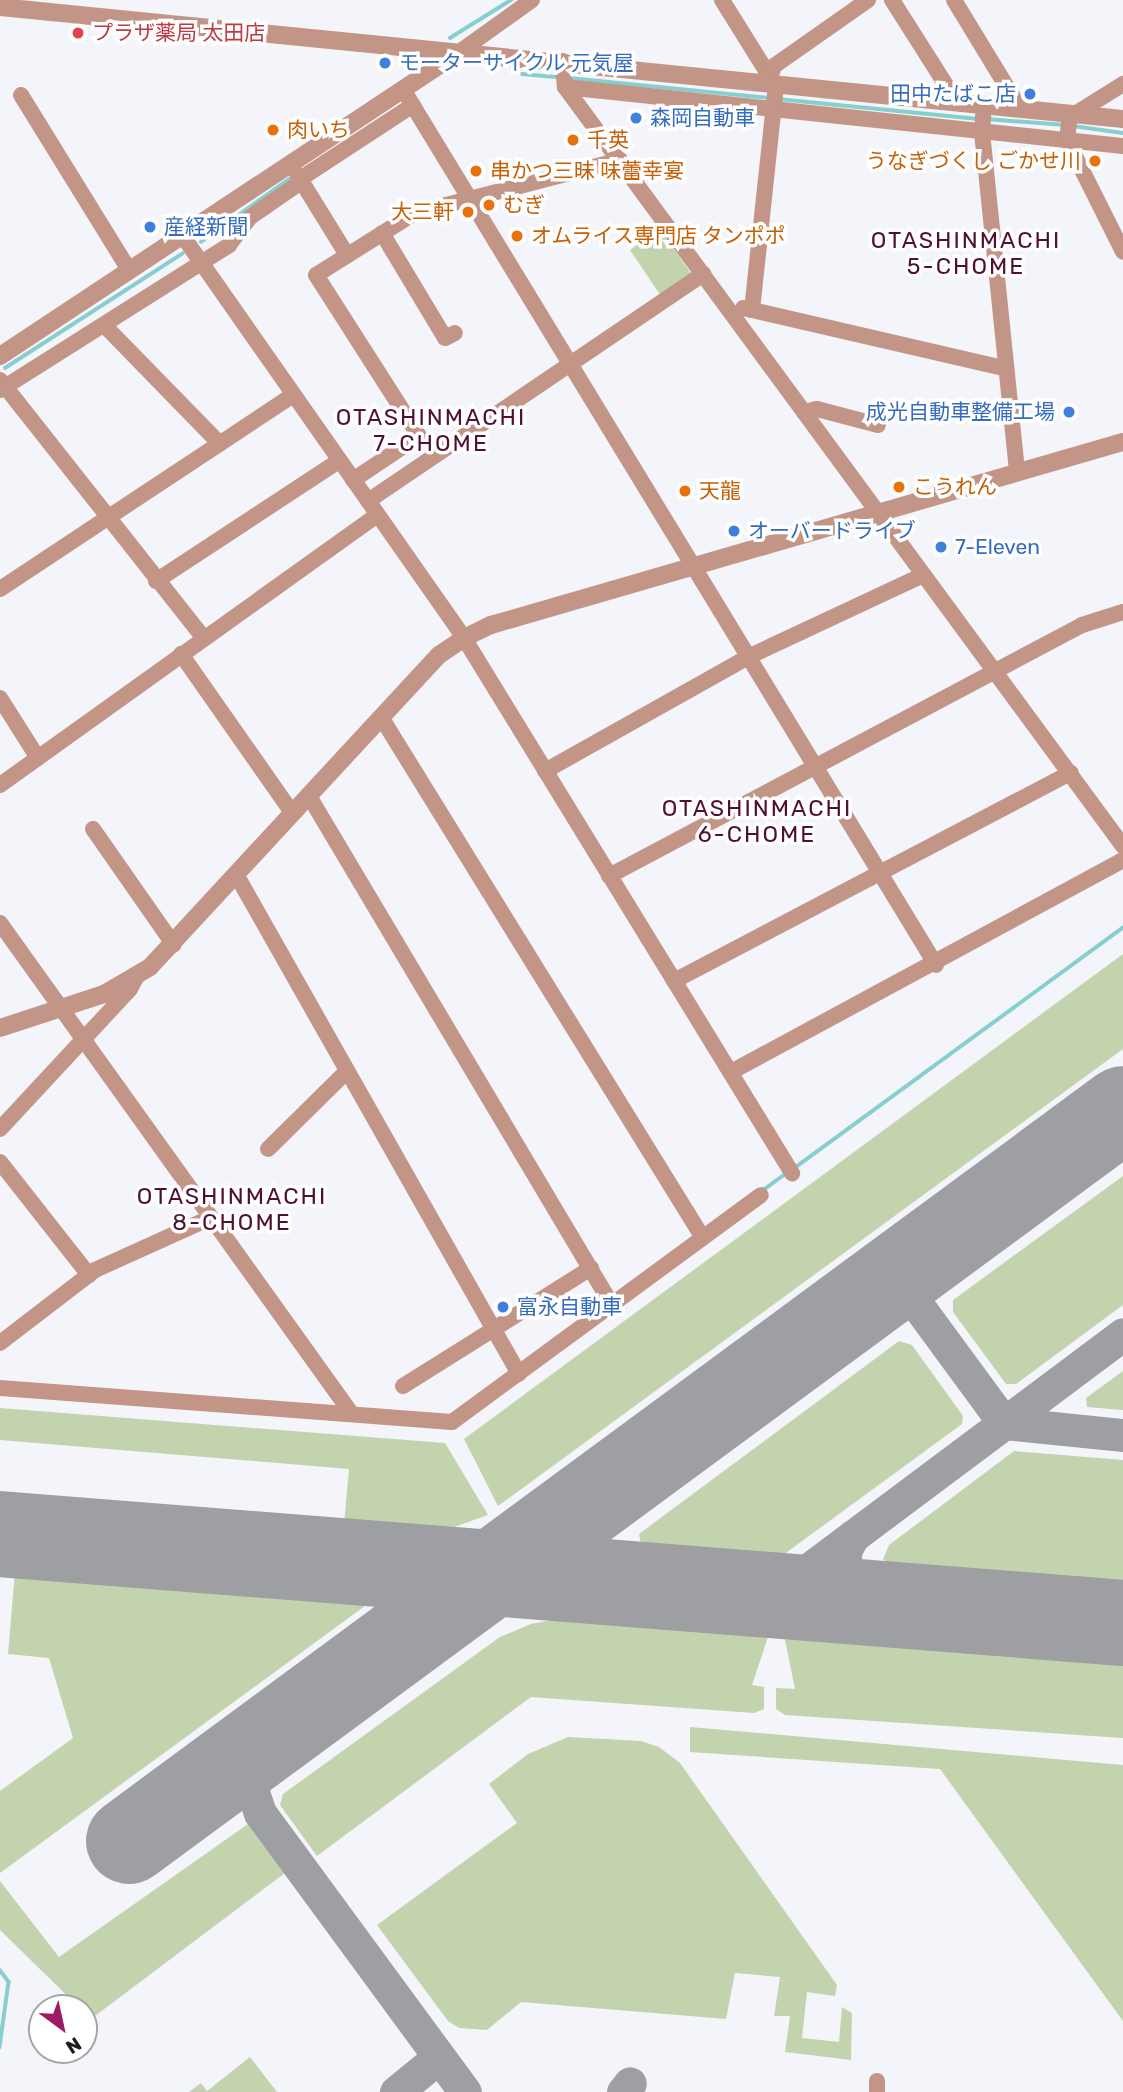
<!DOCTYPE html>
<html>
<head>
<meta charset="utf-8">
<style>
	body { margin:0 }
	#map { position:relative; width:1123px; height:2092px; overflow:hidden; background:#f3f5fa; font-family:Rubik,"Noto Sans JP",sans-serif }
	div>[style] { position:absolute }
	.green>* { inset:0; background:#c3d3ad }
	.stream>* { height:3.5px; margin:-1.75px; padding:0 1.75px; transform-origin:1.75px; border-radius:1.75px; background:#87cecf }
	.taxiway>* { height:33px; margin:-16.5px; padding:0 16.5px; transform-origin:16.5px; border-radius:16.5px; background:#9d9fa2 }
	.runway>* { height:86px; margin:-43px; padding:0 43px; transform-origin:43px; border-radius:43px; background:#9d9fa2 }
	.minor>* { height:16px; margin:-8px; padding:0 8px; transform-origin:8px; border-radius:8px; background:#c39587 }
	.tertiary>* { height:18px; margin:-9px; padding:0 9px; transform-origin:9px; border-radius:9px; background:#c39587 }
	.dots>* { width:19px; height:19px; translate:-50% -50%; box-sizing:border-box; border:4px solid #fff; border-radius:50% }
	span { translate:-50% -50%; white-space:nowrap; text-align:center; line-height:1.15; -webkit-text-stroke:7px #fff; paint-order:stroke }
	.health-label { font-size:21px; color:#be3a42 }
	.left { translate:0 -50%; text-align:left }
	.shop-label { font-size:21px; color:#366cbe }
	.right { translate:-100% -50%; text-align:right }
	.food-label { font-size:21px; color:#c56008 }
	.neighbourhood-label { font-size:23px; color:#4f1032; letter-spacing:2px }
	.north { position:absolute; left:28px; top:1994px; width:70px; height:70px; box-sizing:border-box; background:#fff; border:2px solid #a4a5a5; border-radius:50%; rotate:147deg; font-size:19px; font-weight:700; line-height:28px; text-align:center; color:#1c1d1f }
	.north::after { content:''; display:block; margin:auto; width:24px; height:32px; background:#a01967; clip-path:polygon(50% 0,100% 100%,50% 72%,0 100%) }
</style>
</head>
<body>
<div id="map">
	<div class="green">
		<div style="clip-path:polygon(660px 229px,692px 275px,661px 296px,630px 250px)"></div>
		<div style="clip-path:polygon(1123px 954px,1123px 1049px,498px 1506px,464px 1439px)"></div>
		<div style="clip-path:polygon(1123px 1176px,1123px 1305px,1016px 1384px,1006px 1384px,953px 1312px,953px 1300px)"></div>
		<div style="clip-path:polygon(899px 1341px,912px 1345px,963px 1416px,962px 1424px,783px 1555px,641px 1545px,639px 1534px,647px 1528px)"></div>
		<div style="clip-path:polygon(1123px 1371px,1123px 1410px,1087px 1407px,1086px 1398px)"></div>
		<div style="clip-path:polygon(0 1408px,445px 1443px,488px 1515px,443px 1531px,344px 1524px,349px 1469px,0 1440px)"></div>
		<div style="clip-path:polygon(1014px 1451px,1123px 1460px,1123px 1583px,889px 1565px,883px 1559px,889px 1545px)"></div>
		<div style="clip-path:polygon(15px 1572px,369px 1603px,0 1873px,0 1791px,73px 1738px,49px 1658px,8px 1654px)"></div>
		<div style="clip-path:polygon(562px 1618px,770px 1631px,752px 1685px,764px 1687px,764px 1709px,754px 1713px,531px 1697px,317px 1856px,280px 1805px,283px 1794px,500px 1637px,531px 1624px)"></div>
		<div style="clip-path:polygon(784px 1635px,1123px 1657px,1123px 1738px,785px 1715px,776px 1709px,776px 1688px,795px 1689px)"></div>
		<div style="clip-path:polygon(690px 1727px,1123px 1765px,1123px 2021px,940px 1769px,690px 1752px)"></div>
		<div style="clip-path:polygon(568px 1737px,641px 1741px,659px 1747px,680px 1763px,837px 1985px,835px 1996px,807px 1992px,802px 2038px,839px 2042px,842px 2007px,852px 2013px,851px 2060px,785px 2052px,790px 2016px,774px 2016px,780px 1977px,735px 1973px,726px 2019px,521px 2002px,487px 2030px,459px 2028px,448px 2021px,377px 1925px,517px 1823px,489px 1784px,528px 1754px)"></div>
		<div style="clip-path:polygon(248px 1824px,285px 1873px,91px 2019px,0 1930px,0 1881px,59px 1957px)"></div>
		<div style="clip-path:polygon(250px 2057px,277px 2092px,189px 2092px,201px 2083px,207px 2091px)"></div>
	</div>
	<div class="stream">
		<div style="left:450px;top:38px;width:72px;rotate:-31.9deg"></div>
		<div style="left:522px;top:74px;width:36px;rotate:5deg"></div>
		<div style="left:569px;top:78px;width:202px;rotate:5.7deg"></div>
		<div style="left:778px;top:99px;width:201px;rotate:5.7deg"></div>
		<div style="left:986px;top:119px;width:80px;rotate:4.3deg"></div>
		<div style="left:1073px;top:126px;width:50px;rotate:8deg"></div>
		<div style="left:201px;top:242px;width:108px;rotate:-35.6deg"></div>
		<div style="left:5px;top:368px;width:211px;rotate:-32.8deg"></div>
		<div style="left:796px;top:1167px;width:405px;rotate:-36.2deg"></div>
		<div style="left:762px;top:1191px;width:31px;rotate:-36deg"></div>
		<div style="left:0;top:1970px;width:15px;rotate:53deg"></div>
		<div style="left:9px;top:1982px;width:66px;rotate:97.9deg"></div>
	</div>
	<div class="taxiway">
		<div style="left:896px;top:1276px;width:182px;rotate:53.7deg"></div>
		<div style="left:1004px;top:1423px;width:120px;rotate:5.8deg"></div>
		<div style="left:853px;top:1536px;width:17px;rotate:118deg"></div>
		<div style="left:845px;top:1551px;width:17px;rotate:90deg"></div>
		<div style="left:845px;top:1568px;width:17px;rotate:62deg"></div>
		<div style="left:853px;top:1583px;width:30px;rotate:45deg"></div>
		<div style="left:773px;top:1596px;width:437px;rotate:-36.8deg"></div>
		<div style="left:260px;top:1746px;width:37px;rotate:107deg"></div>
		<div style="left:249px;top:1781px;width:34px;rotate:71deg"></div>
		<div style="left:260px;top:1813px;width:346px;rotate:53.7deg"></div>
		<div style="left:396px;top:2092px;width:55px;rotate:-39.1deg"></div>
		<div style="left:623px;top:2092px;width:11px;rotate:-52deg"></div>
	</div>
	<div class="runway">
		<div style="left:0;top:1534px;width:1127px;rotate:4.53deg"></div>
		<div style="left:129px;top:1841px;width:1234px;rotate:-36.37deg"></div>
	</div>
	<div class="minor">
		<div style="left:722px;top:0;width:91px;rotate:58.1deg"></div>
		<div style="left:892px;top:0;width:120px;rotate:57.6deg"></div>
		<div style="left:954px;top:0;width:125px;rotate:58.7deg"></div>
		<div style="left:458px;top:53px;width:91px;rotate:-35.6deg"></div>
		<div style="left:563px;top:61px;width:26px;rotate:86deg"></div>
		<div style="left:565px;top:87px;width:942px;rotate:53.68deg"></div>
		<div style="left:769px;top:82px;width:17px;rotate:-73deg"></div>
		<div style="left:774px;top:66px;width:115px;rotate:-35.1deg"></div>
		<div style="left:565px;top:87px;width:561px;rotate:6.04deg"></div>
		<div style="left:404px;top:91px;width:1023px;rotate:58.67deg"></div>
		<div style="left:21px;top:95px;width:206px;rotate:58.3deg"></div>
		<div style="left:984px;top:104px;width:28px;rotate:94deg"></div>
		<div style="left:982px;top:132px;width:343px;rotate:84.1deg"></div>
		<div style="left:1070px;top:113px;width:27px;rotate:96deg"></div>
		<div style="left:1067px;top:140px;width:125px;rotate:63.4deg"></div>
		<div style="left:1075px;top:114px;width:57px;rotate:-32deg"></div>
		<div style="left:297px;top:174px;width:95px;rotate:58.3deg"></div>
		<div style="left:300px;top:179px;width:135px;rotate:-33.2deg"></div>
		<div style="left:382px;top:233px;width:122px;rotate:59deg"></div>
		<div style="left:445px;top:338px;width:11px;rotate:-27deg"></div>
		<div style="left:182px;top:235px;width:492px;rotate:55deg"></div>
		<div style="left:464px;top:638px;width:628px;rotate:58.49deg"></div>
		<div style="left:743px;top:308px;width:9px;rotate:13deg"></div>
		<div style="left:752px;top:310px;width:227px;rotate:-83.9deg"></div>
		<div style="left:752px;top:310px;width:259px;rotate:13deg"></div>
		<div style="left:104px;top:325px;width:166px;rotate:45.7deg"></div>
		<div style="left:0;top:380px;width:329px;rotate:51.7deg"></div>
		<div style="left:0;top:390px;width:271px;rotate:-32.3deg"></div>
		<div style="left:229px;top:245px;width:34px;rotate:-53deg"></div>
		<div style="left:249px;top:218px;width:63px;rotate:-34.7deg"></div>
		<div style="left:804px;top:412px;width:13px;rotate:-13deg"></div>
		<div style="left:817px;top:409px;width:63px;rotate:14.7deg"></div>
		<div style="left:353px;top:480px;width:79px;rotate:-33.7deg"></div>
		<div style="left:419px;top:436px;width:191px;rotate:-122.6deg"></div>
		<div style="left:316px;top:275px;width:117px;rotate:-32.1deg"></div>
		<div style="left:415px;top:213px;width:212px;rotate:-14.5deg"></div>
		<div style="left:368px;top:501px;width:405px;rotate:-34.1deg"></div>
		<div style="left:156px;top:581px;width:219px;rotate:-33.3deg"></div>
		<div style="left:0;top:589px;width:351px;rotate:-33.5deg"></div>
		<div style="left:181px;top:654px;width:195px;rotate:55deg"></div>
		<div style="left:0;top:698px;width:71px;rotate:57.7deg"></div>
		<div style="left:381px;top:717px;width:612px;rotate:58.28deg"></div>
		<div style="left:545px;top:771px;width:233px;rotate:-29.3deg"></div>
		<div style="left:748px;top:657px;width:191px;rotate:-25.1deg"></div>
		<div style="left:0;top:785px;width:464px;rotate:-35.6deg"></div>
		<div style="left:309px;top:796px;width:592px;rotate:59.24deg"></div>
		<div style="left:93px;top:829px;width:141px;rotate:55.1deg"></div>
		<div style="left:237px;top:876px;width:572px;rotate:60.48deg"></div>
		<div style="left:609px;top:876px;width:535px;rotate:-27.95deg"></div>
		<div style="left:1082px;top:625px;width:43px;rotate:-17.6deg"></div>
		<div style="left:0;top:923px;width:603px;rotate:54.38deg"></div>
		<div style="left:674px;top:981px;width:448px;rotate:-27.7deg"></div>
		<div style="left:731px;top:1072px;width:446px;rotate:-28.4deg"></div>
		<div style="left:0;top:1129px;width:191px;rotate:-47.1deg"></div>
		<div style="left:130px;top:989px;width:15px;rotate:-62deg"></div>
		<div style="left:268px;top:1149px;width:111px;rotate:-44.6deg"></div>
		<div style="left:0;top:1162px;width:144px;rotate:51.8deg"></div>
		<div style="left:0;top:1343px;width:120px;rotate:-37.5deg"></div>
		<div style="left:95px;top:1270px;width:126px;rotate:-24.3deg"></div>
		<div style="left:403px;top:1386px;width:222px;rotate:-32.1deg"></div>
		<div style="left:0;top:1388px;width:453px;rotate:4.3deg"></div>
		<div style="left:452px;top:1422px;width:383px;rotate:-36.3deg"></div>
		<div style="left:877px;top:2092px;width:11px;rotate:-90deg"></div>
	</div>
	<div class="tertiary">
		<div style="left:0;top:7px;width:1129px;rotate:5.7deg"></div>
		<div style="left:0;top:356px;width:549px;rotate:-33.49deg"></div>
		<div style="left:0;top:1028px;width:109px;rotate:-18.1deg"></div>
		<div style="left:104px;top:994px;width:53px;rotate:-30.4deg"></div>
		<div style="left:150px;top:967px;width:425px;rotate:-47.2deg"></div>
		<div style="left:439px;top:655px;width:30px;rotate:-34deg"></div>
		<div style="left:464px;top:638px;width:30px;rotate:-26deg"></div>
		<div style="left:491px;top:625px;width:658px;rotate:-16.15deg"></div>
	</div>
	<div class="dots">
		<div style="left:78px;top:33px;background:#e0444e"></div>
		<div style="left:385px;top:63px;background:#3f7fe0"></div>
		<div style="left:1030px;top:94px;background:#3f7fe0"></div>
		<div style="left:636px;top:118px;background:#3f7fe0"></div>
		<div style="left:273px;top:130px;background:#e8710a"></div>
		<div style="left:573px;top:140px;background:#e8710a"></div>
		<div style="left:1095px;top:161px;background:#e8710a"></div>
		<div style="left:476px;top:171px;background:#e8710a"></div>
		<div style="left:489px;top:205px;background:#e8710a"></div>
		<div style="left:468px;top:212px;background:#e8710a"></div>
		<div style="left:150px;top:227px;background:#3f7fe0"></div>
		<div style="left:517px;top:236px;background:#e8710a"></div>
		<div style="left:1069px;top:412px;background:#3f7fe0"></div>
		<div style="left:899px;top:487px;background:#e8710a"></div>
		<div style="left:685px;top:491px;background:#e8710a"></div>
		<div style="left:734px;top:531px;background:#3f7fe0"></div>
		<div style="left:941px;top:547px;background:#3f7fe0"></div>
		<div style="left:503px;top:1307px;background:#3f7fe0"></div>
	</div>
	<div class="health-label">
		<span class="left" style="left:92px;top:33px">プラザ薬局 太田店</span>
	</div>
	<div class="shop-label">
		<span class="left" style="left:399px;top:63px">モーターサイクル 元気屋</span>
		<span class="right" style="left:1016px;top:94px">田中たばこ店</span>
		<span class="left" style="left:650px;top:118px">森岡自動車</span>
		<span class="left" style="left:164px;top:227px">産経新聞</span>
		<span class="right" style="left:1055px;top:412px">成光自動車整備工場</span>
		<span class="left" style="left:748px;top:531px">オーバードライブ</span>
		<span class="left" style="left:955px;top:547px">7-Eleven</span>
		<span class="left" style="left:517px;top:1307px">富永自動車</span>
	</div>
	<div class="food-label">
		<span class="left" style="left:287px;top:130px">肉いち</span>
		<span class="left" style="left:587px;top:140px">千英</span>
		<span class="right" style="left:1081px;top:161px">うなぎづくし ごかせ川</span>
		<span class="left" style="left:490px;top:171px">串かつ三昧 味蕾幸宴</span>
		<span class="left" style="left:503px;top:205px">むぎ</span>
		<span class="right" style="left:454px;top:212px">大三軒</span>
		<span class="left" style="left:531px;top:236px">オムライス専門店 タンポポ</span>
		<span class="left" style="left:913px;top:487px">こうれん</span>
		<span class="left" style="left:699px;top:491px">天龍</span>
	</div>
	<div class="neighbourhood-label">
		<span style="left:966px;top:253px">OTASHINMACHI<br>5-CHOME</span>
		<span style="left:431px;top:430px">OTASHINMACHI<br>7-CHOME</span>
		<span style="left:757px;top:821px">OTASHINMACHI<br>6-CHOME</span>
		<span style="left:232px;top:1209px">OTASHINMACHI<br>8-CHOME</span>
	</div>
	<div class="north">N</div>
</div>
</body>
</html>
